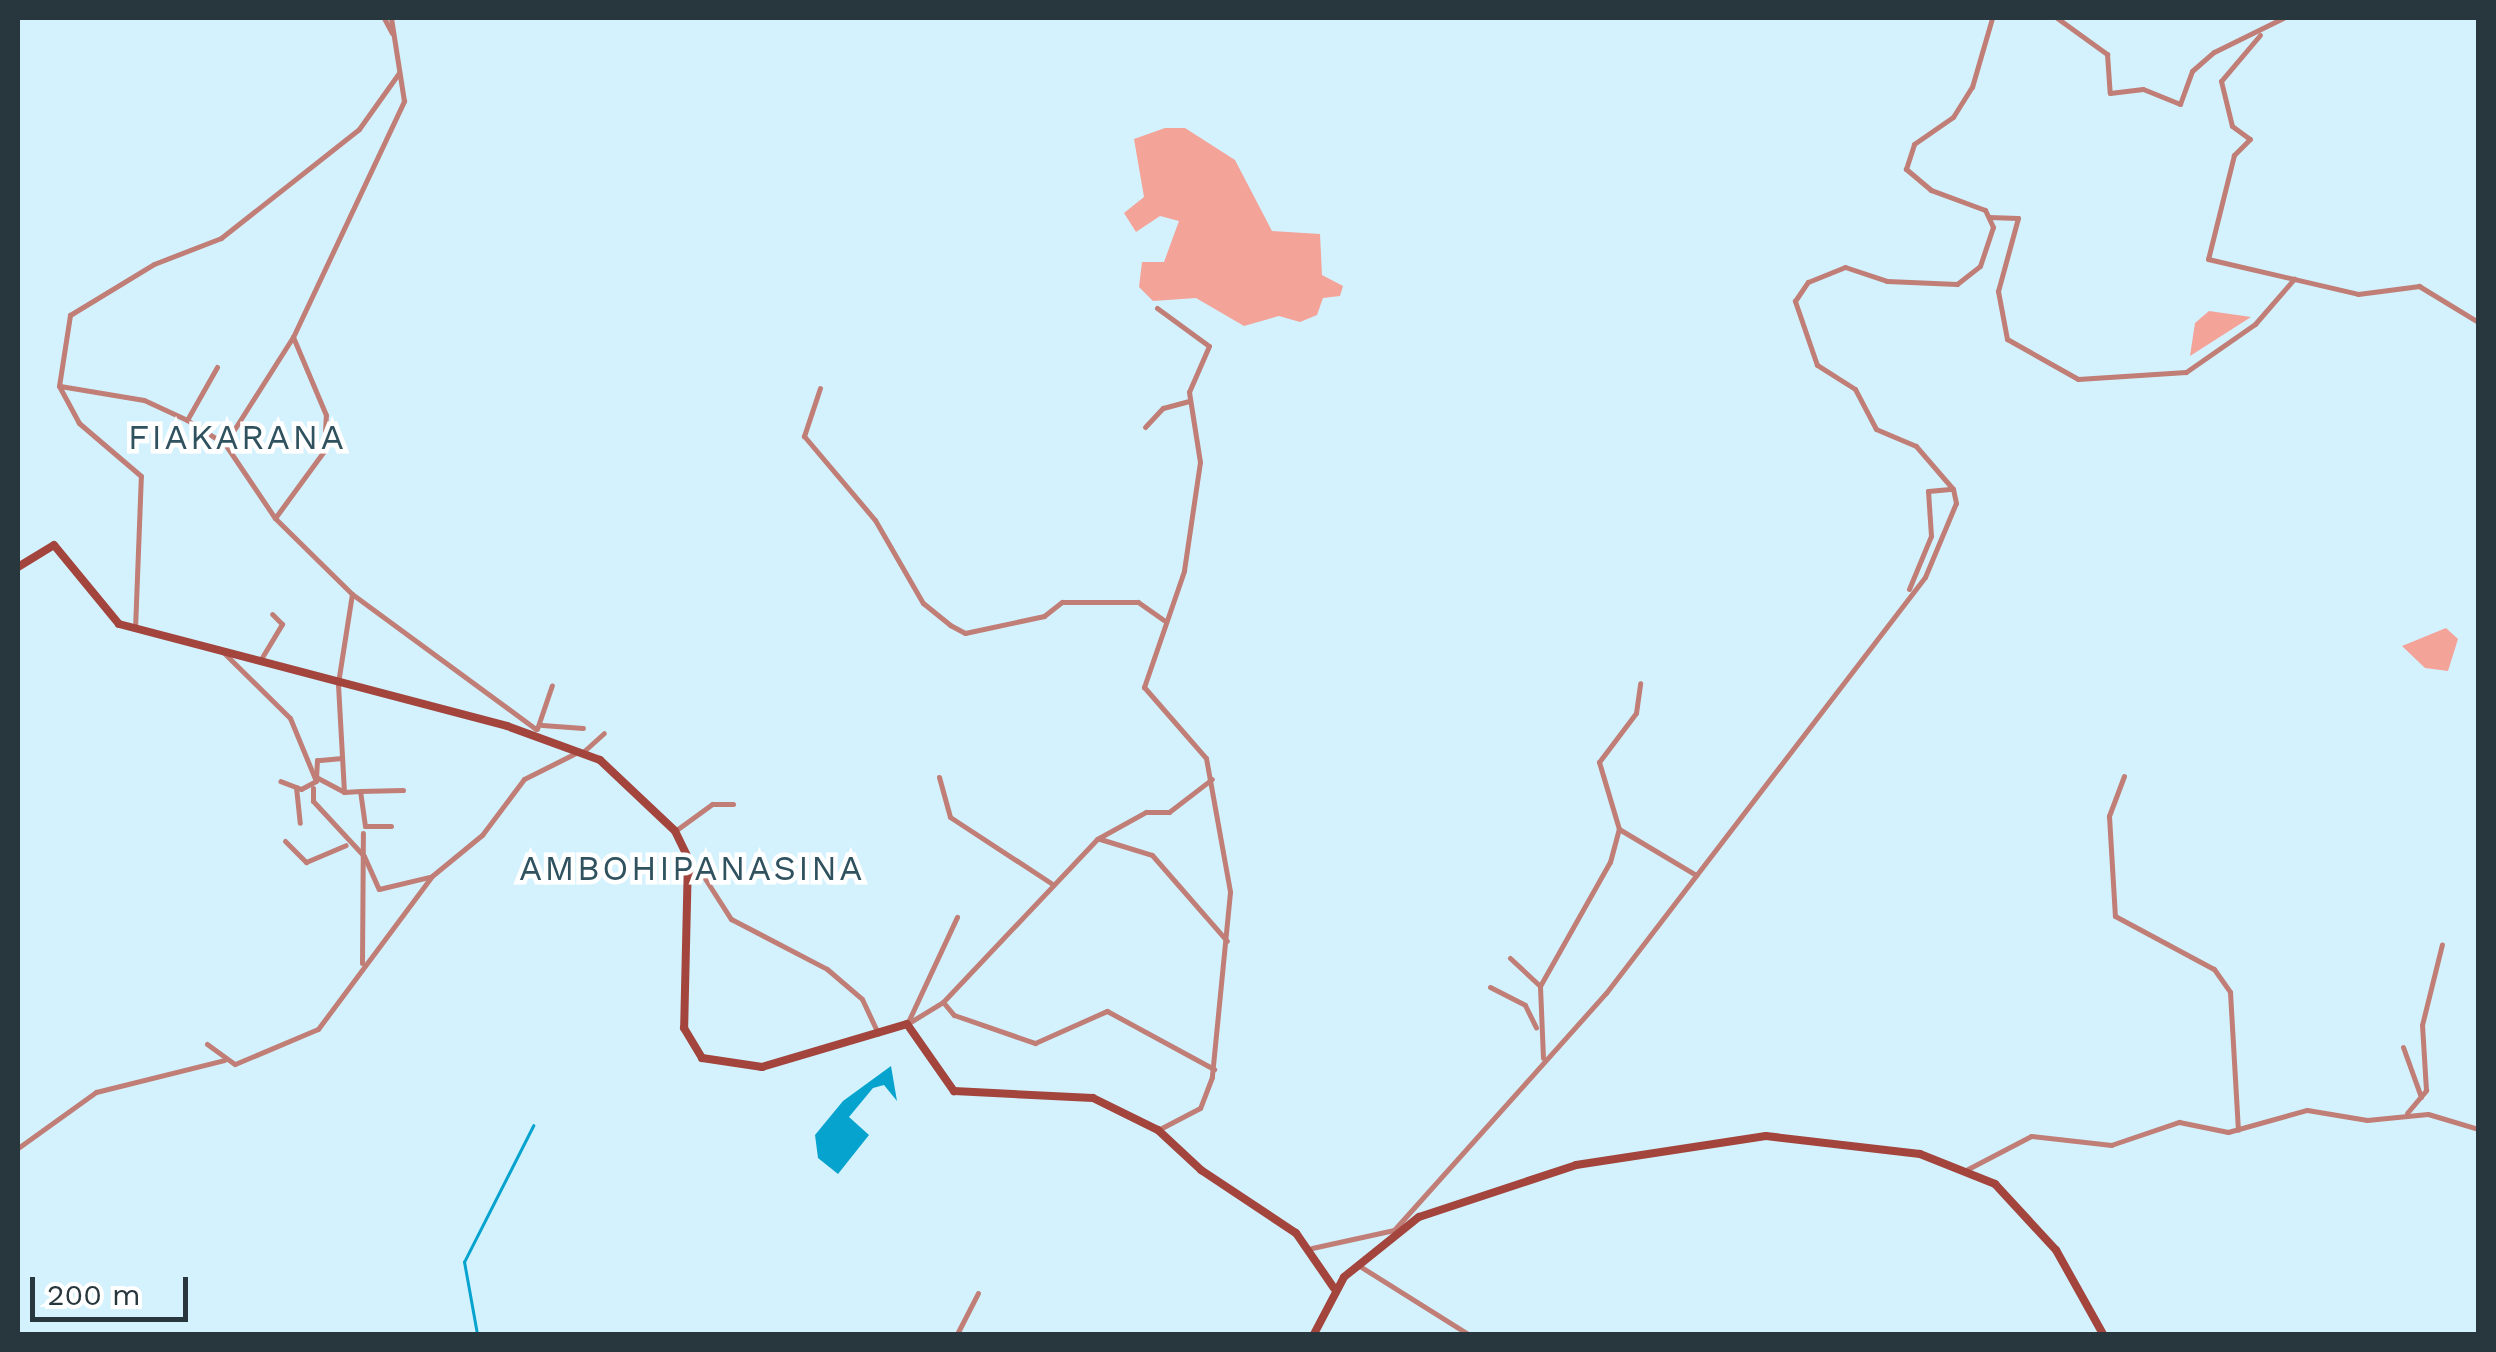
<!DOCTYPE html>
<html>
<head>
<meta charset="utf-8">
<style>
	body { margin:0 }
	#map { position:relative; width:2496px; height:1352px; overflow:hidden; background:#d3f2fe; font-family:"Work Sans",sans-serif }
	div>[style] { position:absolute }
	.green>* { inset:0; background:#f4a399 }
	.water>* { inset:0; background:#06a3ce }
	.stream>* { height:2.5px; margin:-1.25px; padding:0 1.25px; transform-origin:1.25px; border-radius:1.25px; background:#06a3ce }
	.street>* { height:5px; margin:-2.5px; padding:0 2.5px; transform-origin:2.5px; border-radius:2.5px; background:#c07e76 }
	.secondary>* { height:8px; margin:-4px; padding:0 4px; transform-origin:4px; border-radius:4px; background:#a3453d }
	span { translate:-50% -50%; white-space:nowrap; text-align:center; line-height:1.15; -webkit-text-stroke:9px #fff; paint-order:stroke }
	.quarter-label { font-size:35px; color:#30525f; letter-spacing:2.5px }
	.frame { position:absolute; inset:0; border:20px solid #28373d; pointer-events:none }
	.scale { position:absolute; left:30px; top:1277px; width:158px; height:45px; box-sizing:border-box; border:5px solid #28373d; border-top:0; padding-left:12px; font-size:30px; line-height:35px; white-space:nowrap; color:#28373d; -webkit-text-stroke:8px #fff; paint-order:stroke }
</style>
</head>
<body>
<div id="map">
	<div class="green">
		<div style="clip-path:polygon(1165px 128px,1185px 128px,1235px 160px,1272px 231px,1320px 234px,1322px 275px,1343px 286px,1340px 296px,1323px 298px,1317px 315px,1300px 322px,1279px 316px,1244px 326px,1196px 298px,1153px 301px,1139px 287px,1142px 262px,1164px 262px,1179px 221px,1160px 216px,1136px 232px,1124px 213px,1144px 197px,1134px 139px)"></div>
		<div style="clip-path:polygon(2209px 311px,2251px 317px,2190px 356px,2195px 323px)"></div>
		<div style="clip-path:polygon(2446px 628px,2458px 639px,2448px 671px,2425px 668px,2402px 646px)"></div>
	</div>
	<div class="water">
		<div style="clip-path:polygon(891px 1066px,897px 1101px,884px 1085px,873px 1088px,849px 1117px,869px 1135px,838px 1174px,818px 1158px,815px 1135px,843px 1101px)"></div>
	</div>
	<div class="stream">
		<div style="left:477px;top:1334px;width:73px;rotate:-100.2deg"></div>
		<div style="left:464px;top:1262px;width:153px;rotate:-63.1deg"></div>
	</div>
	<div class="street">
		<div style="left:384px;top:18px;width:17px;rotate:62deg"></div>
		<div style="left:2057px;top:18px;width:62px;rotate:35.8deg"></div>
		<div style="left:2107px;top:54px;width:39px;rotate:86deg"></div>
		<div style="left:2110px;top:93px;width:33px;rotate:-7deg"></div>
		<div style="left:2143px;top:89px;width:40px;rotate:22deg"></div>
		<div style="left:2180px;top:104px;width:35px;rotate:-70deg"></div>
		<div style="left:2192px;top:71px;width:29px;rotate:-41deg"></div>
		<div style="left:2214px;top:52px;width:77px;rotate:-26.2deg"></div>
		<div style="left:2260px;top:35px;width:60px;rotate:130.3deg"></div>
		<div style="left:2221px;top:81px;width:46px;rotate:76.3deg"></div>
		<div style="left:2232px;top:126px;width:22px;rotate:36deg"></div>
		<div style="left:2250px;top:139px;width:23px;rotate:135deg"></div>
		<div style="left:2234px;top:155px;width:107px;rotate:104deg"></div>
		<div style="left:2208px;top:259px;width:154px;rotate:13.1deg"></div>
		<div style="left:2358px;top:294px;width:62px;rotate:-7.5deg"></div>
		<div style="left:2419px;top:286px;width:69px;rotate:31.4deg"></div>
		<div style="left:1989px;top:217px;width:29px;rotate:2deg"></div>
		<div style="left:2018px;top:218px;width:76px;rotate:105.3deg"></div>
		<div style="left:1998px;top:291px;width:49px;rotate:79.4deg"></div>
		<div style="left:2007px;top:339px;width:81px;rotate:29.4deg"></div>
		<div style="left:2078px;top:379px;width:108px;rotate:-3.7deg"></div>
		<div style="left:2186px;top:372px;width:84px;rotate:-34.8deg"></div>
		<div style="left:2255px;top:324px;width:60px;rotate:-49.1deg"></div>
		<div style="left:1157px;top:308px;width:64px;rotate:36.2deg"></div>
		<div style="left:1209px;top:346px;width:50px;rotate:113.5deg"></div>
		<div style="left:1189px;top:392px;width:71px;rotate:81.1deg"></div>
		<div style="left:1200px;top:462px;width:110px;rotate:98.4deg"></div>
		<div style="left:1184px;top:571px;width:123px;rotate:109deg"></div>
		<div style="left:1144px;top:687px;width:94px;rotate:48.9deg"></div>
		<div style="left:1206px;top:758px;width:136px;rotate:79.8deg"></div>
		<div style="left:1230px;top:892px;width:186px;rotate:95.6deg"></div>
		<div style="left:1212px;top:1077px;width:33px;rotate:111deg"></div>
		<div style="left:1200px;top:1108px;width:47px;rotate:152.4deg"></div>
		<div style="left:60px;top:386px;width:85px;rotate:9.5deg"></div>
		<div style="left:144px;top:400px;width:47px;rotate:24.9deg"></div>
		<div style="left:187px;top:420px;width:45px;rotate:32.3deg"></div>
		<div style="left:225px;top:444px;width:89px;rotate:56deg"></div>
		<div style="left:820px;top:388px;width:51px;rotate:108.4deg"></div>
		<div style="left:804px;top:436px;width:110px;rotate:49.8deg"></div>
		<div style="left:875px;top:520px;width:96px;rotate:60deg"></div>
		<div style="left:923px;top:603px;width:35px;rotate:39deg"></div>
		<div style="left:950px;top:625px;width:17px;rotate:28deg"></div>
		<div style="left:965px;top:633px;width:81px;rotate:-12.1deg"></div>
		<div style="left:1044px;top:616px;width:23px;rotate:-38deg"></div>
		<div style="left:1062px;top:602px;width:76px"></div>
		<div style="left:1138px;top:602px;width:33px;rotate:35deg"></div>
		<div style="left:187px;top:420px;width:61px;rotate:-60.5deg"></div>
		<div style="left:1145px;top:427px;width:26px;rotate:-47deg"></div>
		<div style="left:1163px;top:408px;width:27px;rotate:-15deg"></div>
		<div style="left:225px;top:444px;width:127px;rotate:-57.6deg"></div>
		<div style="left:1909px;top:589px;width:57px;rotate:-67.5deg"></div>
		<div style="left:1931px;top:536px;width:45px;rotate:-93.8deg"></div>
		<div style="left:1928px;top:491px;width:25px;rotate:-5deg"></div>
		<div style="left:352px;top:594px;width:228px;rotate:36.3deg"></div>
		<div style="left:135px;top:629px;width:153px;rotate:-87.8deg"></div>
		<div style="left:141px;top:476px;width:82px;rotate:-139.5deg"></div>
		<div style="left:79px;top:423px;width:42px;rotate:-118.4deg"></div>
		<div style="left:59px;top:386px;width:72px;rotate:-81.2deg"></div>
		<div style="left:70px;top:315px;width:98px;rotate:-31.3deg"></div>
		<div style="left:154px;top:264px;width:72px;rotate:-21.2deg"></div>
		<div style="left:221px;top:238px;width:176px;rotate:-38.3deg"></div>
		<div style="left:359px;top:129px;width:69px;rotate:-54.5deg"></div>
		<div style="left:223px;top:652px;width:94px;rotate:44.6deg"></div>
		<div style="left:290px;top:718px;width:68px;rotate:67.6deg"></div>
		<div style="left:316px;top:781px;width:17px;rotate:152deg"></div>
		<div style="left:301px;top:789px;width:22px;rotate:-159deg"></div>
		<div style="left:261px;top:659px;width:41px;rotate:-59deg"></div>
		<div style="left:282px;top:624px;width:14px;rotate:-135deg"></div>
		<div style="left:542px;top:725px;width:41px;rotate:4.2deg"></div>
		<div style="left:537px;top:729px;width:46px;rotate:-71.2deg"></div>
		<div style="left:583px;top:752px;width:28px;rotate:-42deg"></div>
		<div style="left:342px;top:758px;width:25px;rotate:175deg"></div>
		<div style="left:317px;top:760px;width:17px;rotate:93deg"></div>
		<div style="left:316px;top:777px;width:32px;rotate:28deg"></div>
		<div style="left:2124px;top:776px;width:43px;rotate:110.6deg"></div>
		<div style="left:2109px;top:816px;width:100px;rotate:86.6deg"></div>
		<div style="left:2115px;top:916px;width:112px;rotate:28.2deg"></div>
		<div style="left:2214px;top:969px;width:28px;rotate:55deg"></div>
		<div style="left:2230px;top:992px;width:138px;rotate:86.7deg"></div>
		<div style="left:939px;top:777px;width:41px;rotate:74.6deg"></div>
		<div style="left:950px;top:817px;width:121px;rotate:33.2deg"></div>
		<div style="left:296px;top:787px;width:36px;rotate:84deg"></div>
		<div style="left:313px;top:788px;width:13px;rotate:90deg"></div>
		<div style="left:313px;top:801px;width:75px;rotate:47.2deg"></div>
		<div style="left:364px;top:856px;width:36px;rotate:66deg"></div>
		<div style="left:379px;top:889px;width:51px;rotate:-13.5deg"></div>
		<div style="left:360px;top:791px;width:43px;rotate:-1.3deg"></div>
		<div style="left:391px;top:826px;width:26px;rotate:180deg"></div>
		<div style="left:365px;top:826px;width:35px;rotate:-98deg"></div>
		<div style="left:360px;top:791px;width:16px;rotate:176deg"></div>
		<div style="left:344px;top:792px;width:109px;rotate:-93.2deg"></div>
		<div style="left:338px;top:683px;width:90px;rotate:-81.1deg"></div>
		<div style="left:352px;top:594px;width:108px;rotate:-135.4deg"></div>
		<div style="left:275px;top:518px;width:83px;rotate:-53.8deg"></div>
		<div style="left:324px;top:451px;width:36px;rotate:-87deg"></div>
		<div style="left:326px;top:415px;width:85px;rotate:-112.9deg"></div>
		<div style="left:293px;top:337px;width:261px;rotate:-64.8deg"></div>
		<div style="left:404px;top:101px;width:84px;rotate:-98.9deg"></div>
		<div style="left:1619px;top:829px;width:90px;rotate:30.9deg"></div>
		<div style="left:675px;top:831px;width:46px;rotate:-36.1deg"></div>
		<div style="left:712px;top:804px;width:21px"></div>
		<div style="left:1100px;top:839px;width:54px;rotate:17.1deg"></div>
		<div style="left:1152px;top:855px;width:114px;rotate:48.9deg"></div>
		<div style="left:285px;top:841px;width:30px;rotate:45deg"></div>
		<div style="left:306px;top:862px;width:43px;rotate:-23deg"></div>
		<div style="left:690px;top:873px;width:15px;rotate:16deg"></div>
		<div style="left:704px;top:877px;width:50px;rotate:57.3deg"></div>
		<div style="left:731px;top:919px;width:108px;rotate:27.5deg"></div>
		<div style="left:827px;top:969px;width:46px;rotate:40.6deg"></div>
		<div style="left:862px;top:999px;width:38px;rotate:65deg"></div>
		<div style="left:1510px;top:958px;width:41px;rotate:43deg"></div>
		<div style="left:362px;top:963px;width:130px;rotate:-89.6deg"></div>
		<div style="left:1490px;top:987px;width:39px;rotate:27deg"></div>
		<div style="left:1525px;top:1005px;width:25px;rotate:64deg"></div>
		<div style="left:943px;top:1002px;width:17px;rotate:50deg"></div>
		<div style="left:954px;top:1015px;width:86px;rotate:19.1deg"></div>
		<div style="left:1035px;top:1043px;width:79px;rotate:-24deg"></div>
		<div style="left:1107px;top:1011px;width:122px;rotate:28.5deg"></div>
		<div style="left:908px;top:1022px;width:116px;rotate:-65deg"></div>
		<div style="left:907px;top:1024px;width:42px;rotate:-31.4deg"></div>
		<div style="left:943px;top:1002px;width:224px;rotate:-46.6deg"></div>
		<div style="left:1097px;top:839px;width:56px;rotate:-28.9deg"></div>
		<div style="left:1146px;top:812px;width:23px"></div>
		<div style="left:1169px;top:812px;width:54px;rotate:-37.5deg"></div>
		<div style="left:207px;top:1044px;width:34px;rotate:36deg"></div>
		<div style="left:235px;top:1064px;width:90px;rotate:-22.9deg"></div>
		<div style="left:318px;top:1029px;width:191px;rotate:-53.3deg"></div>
		<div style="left:432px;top:876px;width:65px;rotate:-39.4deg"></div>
		<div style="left:482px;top:835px;width:70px;rotate:-53.1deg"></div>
		<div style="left:524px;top:779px;width:58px;rotate:-26.6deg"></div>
		<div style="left:2403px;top:1047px;width:53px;rotate:70.2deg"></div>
		<div style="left:1543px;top:1058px;width:72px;rotate:-92.4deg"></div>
		<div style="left:1540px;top:986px;width:142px;rotate:-60.6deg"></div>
		<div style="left:1610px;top:862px;width:34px;rotate:-75deg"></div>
		<div style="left:1619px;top:829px;width:70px;rotate:-106.6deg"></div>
		<div style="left:1599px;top:762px;width:61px;rotate:-52.9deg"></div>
		<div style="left:1636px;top:713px;width:30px;rotate:-82deg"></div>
		<div style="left:2407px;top:1113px;width:30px;rotate:-50deg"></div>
		<div style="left:2426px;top:1090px;width:65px;rotate:-93.5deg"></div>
		<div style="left:2422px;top:1025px;width:83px;rotate:-76.1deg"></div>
		<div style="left:18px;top:1148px;width:96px;rotate:-35.7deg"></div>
		<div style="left:96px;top:1092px;width:132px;rotate:-14deg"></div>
		<div style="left:1966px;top:1170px;width:73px;rotate:-27.6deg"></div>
		<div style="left:2031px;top:1136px;width:81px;rotate:6.4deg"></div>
		<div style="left:2111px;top:1145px;width:72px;rotate:-18.7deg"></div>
		<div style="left:2179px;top:1122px;width:50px;rotate:11.5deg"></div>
		<div style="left:2228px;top:1132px;width:82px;rotate:-15.6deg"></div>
		<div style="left:2307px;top:1110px;width:61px;rotate:9.5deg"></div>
		<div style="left:2367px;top:1120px;width:61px;rotate:-5.6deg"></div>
		<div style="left:2428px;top:1114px;width:52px;rotate:16.7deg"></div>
		<div style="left:1312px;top:1248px;width:84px;rotate:-12.4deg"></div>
		<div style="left:1394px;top:1230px;width:318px;rotate:-48.2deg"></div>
		<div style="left:1606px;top:993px;width:524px;rotate:-52.52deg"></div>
		<div style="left:1925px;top:577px;width:80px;rotate:-67.3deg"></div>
		<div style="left:1956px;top:503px;width:14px;rotate:-102deg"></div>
		<div style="left:1953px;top:489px;width:57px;rotate:-130.7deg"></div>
		<div style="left:1916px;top:446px;width:43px;rotate:-157deg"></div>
		<div style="left:1876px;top:429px;width:45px;rotate:-117.7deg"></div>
		<div style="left:1855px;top:389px;width:45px;rotate:-147.7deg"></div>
		<div style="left:1817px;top:365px;width:68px;rotate:-109deg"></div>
		<div style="left:1795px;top:301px;width:23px;rotate:-56deg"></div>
		<div style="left:1808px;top:282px;width:40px;rotate:-22deg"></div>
		<div style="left:1845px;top:267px;width:44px;rotate:18.4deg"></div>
		<div style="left:1887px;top:281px;width:70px;rotate:2.5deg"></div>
		<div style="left:1957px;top:284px;width:29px;rotate:-38deg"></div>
		<div style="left:1980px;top:266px;width:41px;rotate:-71.6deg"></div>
		<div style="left:1993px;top:227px;width:19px;rotate:-115deg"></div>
		<div style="left:1985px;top:210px;width:58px;rotate:-159.7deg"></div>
		<div style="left:1931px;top:190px;width:33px;rotate:-140deg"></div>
		<div style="left:1906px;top:169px;width:26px;rotate:-72deg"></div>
		<div style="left:1914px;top:144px;width:47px;rotate:-34.7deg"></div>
		<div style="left:1953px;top:117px;width:36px;rotate:-58deg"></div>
		<div style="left:1972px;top:87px;width:72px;rotate:-73.8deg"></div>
		<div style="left:1358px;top:1265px;width:130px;rotate:32.1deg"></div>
		<div style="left:957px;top:1334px;width:46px;rotate:-62.9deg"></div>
	</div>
	<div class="secondary">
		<div style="left:18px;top:567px;width:42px;rotate:-31.4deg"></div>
		<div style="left:54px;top:545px;width:102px;rotate:50.6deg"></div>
		<div style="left:119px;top:624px;width:401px;rotate:14.7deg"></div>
		<div style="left:507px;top:726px;width:99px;rotate:20.1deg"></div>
		<div style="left:600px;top:760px;width:103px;rotate:43.4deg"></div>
		<div style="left:675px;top:831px;width:30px;rotate:64deg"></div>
		<div style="left:688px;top:858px;width:170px;rotate:91.3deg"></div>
		<div style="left:684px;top:1028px;width:35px;rotate:59deg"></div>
		<div style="left:702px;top:1058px;width:61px;rotate:8.5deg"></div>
		<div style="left:762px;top:1067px;width:151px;rotate:-16.5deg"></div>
		<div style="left:907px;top:1024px;width:82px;rotate:55deg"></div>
		<div style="left:954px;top:1091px;width:139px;rotate:2.9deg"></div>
		<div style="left:1093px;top:1098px;width:72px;rotate:26.2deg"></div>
		<div style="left:1158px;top:1130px;width:59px;rotate:42.9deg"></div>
		<div style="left:1201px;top:1170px;width:114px;rotate:33.6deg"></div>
		<div style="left:1296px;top:1233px;width:67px;rotate:55.4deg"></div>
		<div style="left:1314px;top:1334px;width:64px;rotate:-62.2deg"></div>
		<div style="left:1344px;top:1277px;width:96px;rotate:-38.7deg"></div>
		<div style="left:1419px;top:1217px;width:165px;rotate:-18.3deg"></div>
		<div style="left:1576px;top:1165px;width:192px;rotate:-8.7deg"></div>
		<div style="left:1766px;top:1136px;width:155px;rotate:6.7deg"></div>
		<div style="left:1920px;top:1154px;width:81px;rotate:21.8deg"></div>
		<div style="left:1995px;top:1184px;width:90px;rotate:47.3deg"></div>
		<div style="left:2056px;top:1250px;width:96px;rotate:60.8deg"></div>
	</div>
	<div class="quarter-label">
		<span style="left:237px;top:437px">FIAKARANA</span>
		<span style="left:692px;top:868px">AMBOHIPANASINA</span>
	</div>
	<div class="frame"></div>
	<div class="scale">200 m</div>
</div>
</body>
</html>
